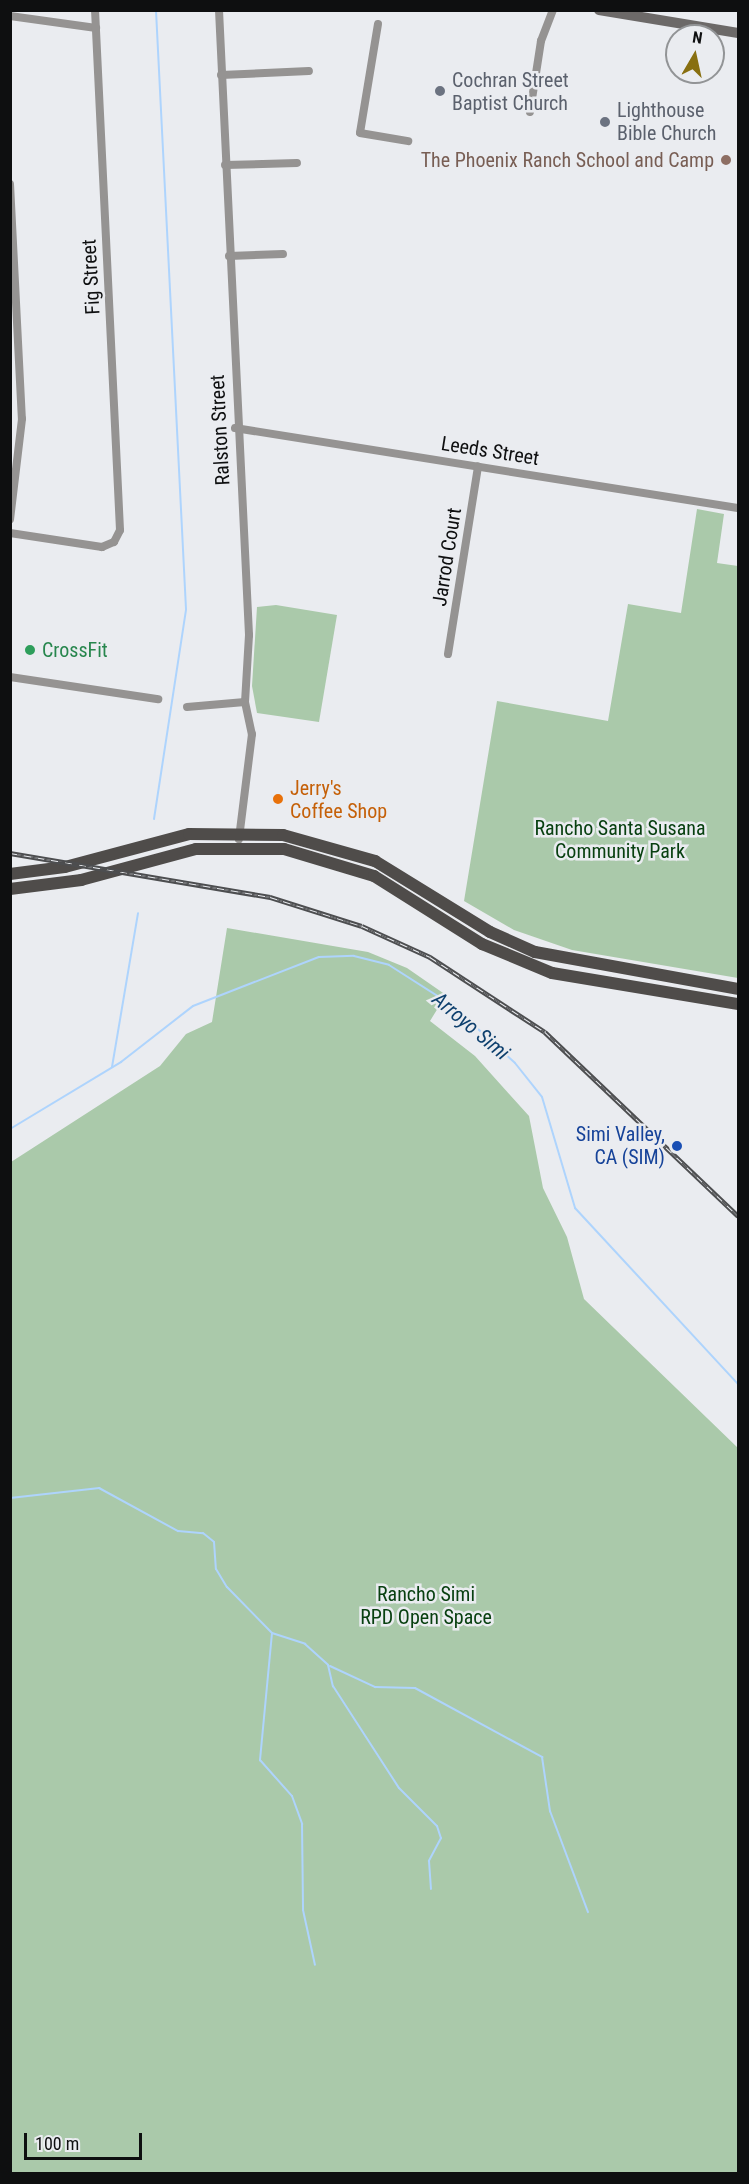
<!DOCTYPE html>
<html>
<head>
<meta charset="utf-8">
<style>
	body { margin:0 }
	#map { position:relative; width:749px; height:2184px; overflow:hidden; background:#eaecf0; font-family:"Roboto Condensed",sans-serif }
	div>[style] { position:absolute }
	.green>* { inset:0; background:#aac9aa }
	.stream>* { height:2px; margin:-1px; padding:0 1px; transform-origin:1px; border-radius:1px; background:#aed4fd }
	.street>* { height:8px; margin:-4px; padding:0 4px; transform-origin:4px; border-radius:4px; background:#959392 }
	.secondary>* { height:10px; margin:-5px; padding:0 5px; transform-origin:5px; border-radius:5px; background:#6c6968 }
	.primary>* { height:12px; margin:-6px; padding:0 6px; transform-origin:6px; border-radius:6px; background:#4f4c4a }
	.rail>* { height:4.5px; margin-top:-2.25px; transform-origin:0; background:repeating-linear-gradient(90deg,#eaecf0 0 7px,#4d4e50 0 14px); box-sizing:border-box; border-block:2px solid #4d4e50 }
	.dots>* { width:16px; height:16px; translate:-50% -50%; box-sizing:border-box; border:3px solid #eaecf0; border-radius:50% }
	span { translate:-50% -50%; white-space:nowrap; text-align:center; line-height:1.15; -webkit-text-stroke:5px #eaecf0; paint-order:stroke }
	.worship-label { font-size:20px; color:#5b616d }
	.left { translate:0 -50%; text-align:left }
	.education-label { font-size:20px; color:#785e54 }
	.right { translate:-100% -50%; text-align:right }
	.street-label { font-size:20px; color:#0e0f10 }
	.leisure-label { font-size:20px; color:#27864d }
	.food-label { font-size:20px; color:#c56008 }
	.park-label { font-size:20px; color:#084010 }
	.transit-label { font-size:20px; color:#164399 }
	.water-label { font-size:21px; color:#0e406e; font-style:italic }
	.frame { position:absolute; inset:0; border:12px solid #0e0f10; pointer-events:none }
	.north { position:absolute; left:665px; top:24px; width:60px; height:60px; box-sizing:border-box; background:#eaecf0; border:2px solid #929496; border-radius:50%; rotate:9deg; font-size:16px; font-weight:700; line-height:24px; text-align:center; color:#0e0f10 }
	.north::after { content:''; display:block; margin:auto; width:21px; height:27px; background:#886f10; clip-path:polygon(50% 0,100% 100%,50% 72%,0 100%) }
	.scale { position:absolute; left:24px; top:2133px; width:118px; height:27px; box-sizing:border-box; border:3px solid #0e0f10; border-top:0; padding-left:8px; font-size:18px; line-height:21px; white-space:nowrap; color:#0e0f10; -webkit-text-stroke:4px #eaecf0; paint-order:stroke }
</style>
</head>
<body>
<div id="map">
	<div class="green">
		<div style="clip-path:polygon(697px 509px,724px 514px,717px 563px,738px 566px,738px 978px,572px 950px,514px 930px,464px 901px,497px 701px,608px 721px,628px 604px,681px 613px)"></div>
		<div style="clip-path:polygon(276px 605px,337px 615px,319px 722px,257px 713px,252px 686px,257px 607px)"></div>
		<div style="clip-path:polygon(227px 928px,368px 952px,407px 968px,446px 995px,430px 1021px,475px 1056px,529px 1116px,543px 1188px,567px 1237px,584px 1299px,738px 1448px,738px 2173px,11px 2173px,11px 1162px,160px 1066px,186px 1034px,212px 1022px)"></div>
	</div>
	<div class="stream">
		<div style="left:154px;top:819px;width:212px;rotate:-81.3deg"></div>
		<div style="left:186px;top:609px;width:600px;rotate:-92.87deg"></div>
		<div style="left:112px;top:1067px;width:156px;rotate:-80.4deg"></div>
		<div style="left:10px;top:1129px;width:130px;rotate:-31.1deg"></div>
		<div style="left:121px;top:1062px;width:91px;rotate:-37.9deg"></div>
		<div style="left:193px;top:1006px;width:135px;rotate:-21.3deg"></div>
		<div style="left:319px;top:957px;width:35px;rotate:-2deg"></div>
		<div style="left:354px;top:956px;width:36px;rotate:14deg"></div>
		<div style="left:389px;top:965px;width:76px;rotate:32.6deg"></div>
		<div style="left:453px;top:1006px;width:84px;rotate:42.6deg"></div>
		<div style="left:515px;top:1063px;width:43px;rotate:51.5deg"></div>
		<div style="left:542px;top:1097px;width:116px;rotate:73.4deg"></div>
		<div style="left:575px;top:1208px;width:240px;rotate:47.2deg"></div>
		<div style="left:10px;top:1498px;width:90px;rotate:-6.4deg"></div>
		<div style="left:99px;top:1488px;width:90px;rotate:28.6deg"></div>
		<div style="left:178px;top:1531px;width:25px;rotate:5deg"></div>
		<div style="left:203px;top:1533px;width:14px;rotate:39deg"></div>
		<div style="left:214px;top:1542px;width:27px;rotate:86deg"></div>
		<div style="left:216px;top:1569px;width:21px;rotate:59deg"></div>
		<div style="left:227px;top:1587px;width:64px;rotate:45.6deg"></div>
		<div style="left:272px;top:1633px;width:35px;rotate:18deg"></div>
		<div style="left:305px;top:1644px;width:31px;rotate:42deg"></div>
		<div style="left:328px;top:1665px;width:22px;rotate:77deg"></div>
		<div style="left:333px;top:1686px;width:121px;rotate:57.1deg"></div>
		<div style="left:399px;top:1788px;width:54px;rotate:45deg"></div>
		<div style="left:437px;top:1826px;width:13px;rotate:72deg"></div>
		<div style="left:441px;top:1838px;width:26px;rotate:118deg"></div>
		<div style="left:429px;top:1861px;width:28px;rotate:86deg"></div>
		<div style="left:272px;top:1633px;width:128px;rotate:95.4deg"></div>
		<div style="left:260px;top:1760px;width:48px;rotate:48.4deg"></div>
		<div style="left:292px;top:1796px;width:30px;rotate:70deg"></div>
		<div style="left:302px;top:1824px;width:86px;rotate:89.3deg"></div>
		<div style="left:303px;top:1910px;width:56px;rotate:77.7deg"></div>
		<div style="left:330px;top:1666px;width:50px;rotate:25deg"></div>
		<div style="left:375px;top:1687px;width:40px;rotate:1.4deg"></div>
		<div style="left:415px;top:1688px;width:145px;rotate:28.5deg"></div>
		<div style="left:542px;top:1757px;width:55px;rotate:81.6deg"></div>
		<div style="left:550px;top:1811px;width:108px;rotate:69.4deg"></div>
	</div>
	<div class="street">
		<div style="left:219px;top:10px;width:626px;rotate:87.25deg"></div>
		<div style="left:249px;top:635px;width:67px;rotate:93.4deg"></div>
		<div style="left:245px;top:702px;width:33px;rotate:78deg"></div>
		<div style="left:252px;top:734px;width:106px;rotate:97.1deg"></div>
		<div style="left:10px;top:16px;width:87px;rotate:7.9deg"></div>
		<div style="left:378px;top:24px;width:110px;rotate:99.4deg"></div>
		<div style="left:360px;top:133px;width:49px;rotate:9.5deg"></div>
		<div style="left:221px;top:75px;width:88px;rotate:-2.6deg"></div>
		<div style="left:530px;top:112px;width:72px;rotate:-81.2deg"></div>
		<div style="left:541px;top:41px;width:33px;rotate:-69deg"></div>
		<div style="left:225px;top:165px;width:72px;rotate:-1.6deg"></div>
		<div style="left:10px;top:184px;width:235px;rotate:87.1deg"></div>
		<div style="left:22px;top:419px;width:101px;rotate:96.8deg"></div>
		<div style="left:229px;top:256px;width:54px;rotate:-2.1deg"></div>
		<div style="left:235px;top:428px;width:509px;rotate:9.04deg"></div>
		<div style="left:10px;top:533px;width:93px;rotate:8.7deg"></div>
		<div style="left:102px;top:547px;width:13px;rotate:-23deg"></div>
		<div style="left:114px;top:542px;width:13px;rotate:-63deg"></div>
		<div style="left:120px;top:530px;width:521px;rotate:-92.75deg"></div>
		<div style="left:448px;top:654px;width:190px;rotate:-80.9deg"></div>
		<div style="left:10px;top:677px;width:150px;rotate:8.5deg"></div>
		<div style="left:187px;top:707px;width:58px;rotate:-4.9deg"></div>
	</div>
	<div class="secondary">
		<div style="left:599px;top:10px;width:141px;rotate:9.4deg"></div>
	</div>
	<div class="primary">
		<div style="left:10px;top:874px;width:55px;rotate:-7.3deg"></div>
		<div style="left:65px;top:867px;width:128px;rotate:-14.9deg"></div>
		<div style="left:189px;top:834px;width:94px;rotate:0.6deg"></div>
		<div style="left:283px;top:835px;width:96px;rotate:15.8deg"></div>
		<div style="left:375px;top:861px;width:135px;rotate:31.7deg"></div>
		<div style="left:490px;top:932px;width:49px;rotate:24deg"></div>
		<div style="left:535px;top:952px;width:206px;rotate:10.3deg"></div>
		<div style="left:10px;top:889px;width:72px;rotate:-7.2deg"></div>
		<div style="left:81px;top:880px;width:119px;rotate:-15.1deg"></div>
		<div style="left:196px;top:849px;width:88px"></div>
		<div style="left:284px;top:849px;width:94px;rotate:16.7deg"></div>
		<div style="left:374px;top:876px;width:128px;rotate:32.2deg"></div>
		<div style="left:482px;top:944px;width:76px;rotate:22.5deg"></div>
		<div style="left:552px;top:973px;width:189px;rotate:9.5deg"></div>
	</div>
	<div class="rail">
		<div style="left:10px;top:853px;width:264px;rotate:9.6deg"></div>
		<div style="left:270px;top:897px;width:96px;rotate:17.5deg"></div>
		<div style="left:362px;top:926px;width:75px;rotate:24.5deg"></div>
		<div style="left:430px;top:957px;width:137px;rotate:33.1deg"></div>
		<div style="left:545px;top:1032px;width:267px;rotate:43.6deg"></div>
	</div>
	<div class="dots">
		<div style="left:440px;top:91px;background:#6b7280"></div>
		<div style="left:605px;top:122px;background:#6b7280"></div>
		<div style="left:726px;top:160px;background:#8d6e63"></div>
		<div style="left:30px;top:650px;background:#2e9e5b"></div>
		<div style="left:278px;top:799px;background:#e8710a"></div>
		<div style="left:677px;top:1146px;background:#1a4fb4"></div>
	</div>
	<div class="worship-label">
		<span class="left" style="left:452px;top:92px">Cochran Street<br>Baptist Church</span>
		<span class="left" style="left:617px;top:122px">Lighthouse<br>Bible Church</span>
	</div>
	<div class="education-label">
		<span class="right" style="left:714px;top:160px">The Phoenix Ranch School and Camp</span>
	</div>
	<div class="street-label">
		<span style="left:91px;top:277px;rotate:-93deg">Fig Street</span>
		<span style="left:220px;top:430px;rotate:-93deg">Ralston Street</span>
		<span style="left:490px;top:451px;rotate:9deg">Leeds Street</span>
		<span style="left:447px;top:557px;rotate:-81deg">Jarrod Court</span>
	</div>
	<div class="leisure-label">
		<span class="left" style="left:42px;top:650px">CrossFit</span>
	</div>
	<div class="food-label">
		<span class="left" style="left:290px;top:800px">Jerry's<br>Coffee Shop</span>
	</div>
	<div class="park-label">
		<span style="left:620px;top:840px">Rancho Santa Susana<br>Community Park</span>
		<span style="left:426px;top:1606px">Rancho Simi<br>RPD Open Space</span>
	</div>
	<div class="transit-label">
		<span class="right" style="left:665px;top:1146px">Simi Valley,<br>CA (SIM)</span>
	</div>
	<div class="water-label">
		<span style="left:471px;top:1026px;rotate:40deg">Arroyo Simi</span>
	</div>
	<div class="frame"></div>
	<div class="north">N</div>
	<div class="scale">100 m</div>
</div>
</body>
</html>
